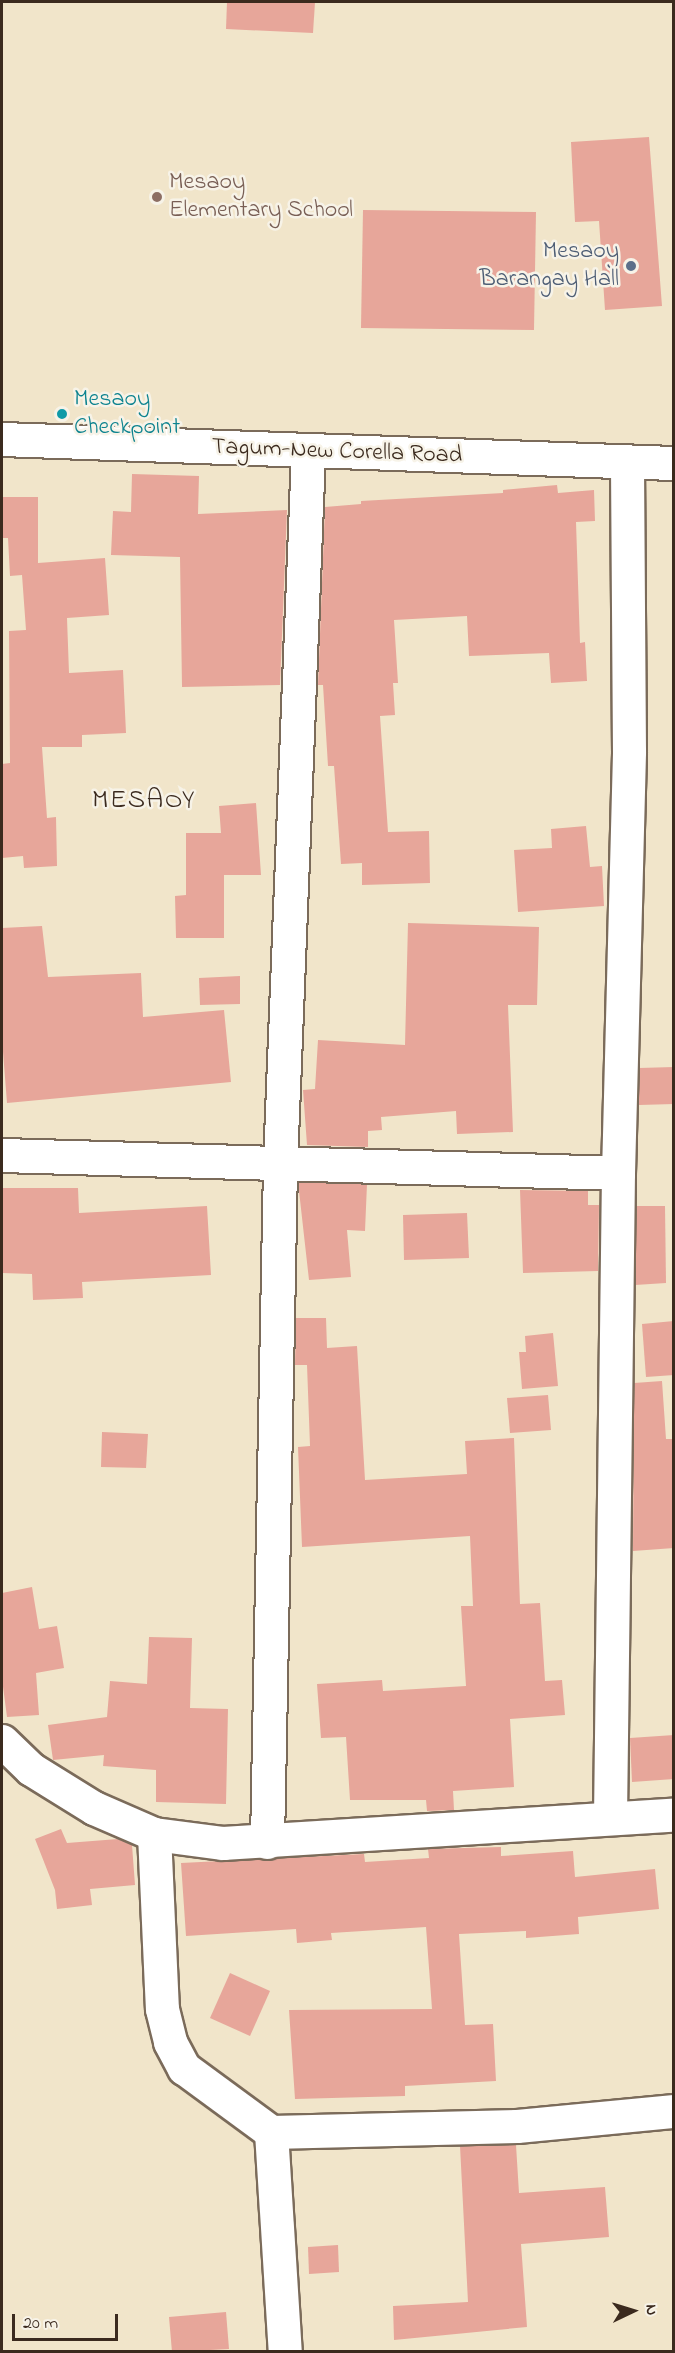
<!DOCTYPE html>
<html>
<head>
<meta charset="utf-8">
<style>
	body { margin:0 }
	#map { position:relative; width:675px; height:2353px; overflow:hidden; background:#f1e5ca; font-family:"Indie Flower",sans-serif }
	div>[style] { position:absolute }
	.building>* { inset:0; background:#e7a69a }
	.roads { filter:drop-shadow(2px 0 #7b6b5a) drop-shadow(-2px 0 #7b6b5a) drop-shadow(0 2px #7b6b5a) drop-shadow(0 -2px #7b6b5a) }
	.street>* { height:33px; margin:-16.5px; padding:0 16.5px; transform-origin:16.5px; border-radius:16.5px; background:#fff }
	.secondary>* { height:33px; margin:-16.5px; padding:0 16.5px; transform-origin:16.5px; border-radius:16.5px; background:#fff }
	.dots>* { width:16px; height:16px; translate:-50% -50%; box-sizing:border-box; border:3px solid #f7f3e8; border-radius:50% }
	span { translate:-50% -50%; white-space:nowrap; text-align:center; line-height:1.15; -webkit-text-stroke:5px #f7f3e8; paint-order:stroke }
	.education-label { font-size:24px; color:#785e54 }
	.left { translate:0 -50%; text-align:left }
	.service-label { font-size:24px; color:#4e5e75 }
	.right { translate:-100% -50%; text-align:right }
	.culture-label { font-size:24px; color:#0d838f }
	.street-label { font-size:24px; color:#3b2a1e }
	.quarter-label { font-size:27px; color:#3b2a1e; letter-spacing:1.5px }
	.frame { position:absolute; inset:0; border:3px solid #3b2a1e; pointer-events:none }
	.north { position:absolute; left:603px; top:2281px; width:60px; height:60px; -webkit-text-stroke:4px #f7f3e8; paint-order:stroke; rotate:86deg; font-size:16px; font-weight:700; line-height:24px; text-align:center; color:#3b2a1e }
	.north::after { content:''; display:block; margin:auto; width:21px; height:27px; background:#3b2a1e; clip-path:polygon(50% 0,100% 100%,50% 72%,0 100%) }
	.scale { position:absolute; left:12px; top:2314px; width:106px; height:27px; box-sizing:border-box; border:3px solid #3b2a1e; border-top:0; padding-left:8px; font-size:18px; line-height:21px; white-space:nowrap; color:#3b2a1e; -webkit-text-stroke:4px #f7f3e8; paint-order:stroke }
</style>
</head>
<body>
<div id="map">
	<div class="building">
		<div style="clip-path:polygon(227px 2px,315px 2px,313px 33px,226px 29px)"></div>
		<div style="clip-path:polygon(649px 137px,662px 306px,605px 310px,599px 221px,575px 222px,571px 142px)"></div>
		<div style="clip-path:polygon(363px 210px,536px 212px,534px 330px,361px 328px)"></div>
		<div style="clip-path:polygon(132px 474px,199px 476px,198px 514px,287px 510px,280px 685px,182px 687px,180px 557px,111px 555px,113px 511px,131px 512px)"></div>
		<div style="clip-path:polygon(557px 485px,558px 493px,594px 490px,595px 521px,576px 522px,580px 643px,585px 642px,587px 681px,551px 683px,549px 653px,469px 656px,467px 616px,394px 620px,398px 683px,393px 683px,395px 715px,380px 716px,388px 832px,429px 831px,430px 883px,362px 885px,362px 863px,341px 864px,334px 766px,328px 766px,323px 685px,318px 685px,325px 507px,361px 504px,361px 501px,503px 493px,503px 490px)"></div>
		<div style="clip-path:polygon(2px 497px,38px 497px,38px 563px,105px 558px,109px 615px,67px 618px,69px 673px,123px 670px,126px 733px,82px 735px,82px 747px,42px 747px,47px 818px,56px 817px,57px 866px,24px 868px,23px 856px,2px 858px,2px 764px,10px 763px,9px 631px,26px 630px,22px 575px,10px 576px,8px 538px,2px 538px)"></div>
		<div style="clip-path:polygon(256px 803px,261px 875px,224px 875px,224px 938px,176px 938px,175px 896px,186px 895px,186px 833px,221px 833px,219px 806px)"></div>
		<div style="clip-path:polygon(586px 826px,590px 867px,602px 866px,604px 906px,518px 912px,514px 850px,552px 848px,551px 829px)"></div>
		<div style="clip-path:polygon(408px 923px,539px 927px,537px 1005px,508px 1005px,513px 1132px,457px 1134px,456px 1111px,381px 1117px,382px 1130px,368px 1131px,368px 1147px,307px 1145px,303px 1090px,315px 1089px,318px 1040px,405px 1045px)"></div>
		<div style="clip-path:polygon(42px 926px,48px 977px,141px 973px,143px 1017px,224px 1010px,231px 1082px,7px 1103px,2px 1039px,2px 928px)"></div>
		<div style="clip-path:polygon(240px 976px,240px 1004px,200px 1005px,199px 978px)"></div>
		<div style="clip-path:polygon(674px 1067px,674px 1104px,639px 1105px,639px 1068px)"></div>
		<div style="clip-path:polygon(298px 1182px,367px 1184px,365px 1231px,347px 1230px,351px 1277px,309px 1280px)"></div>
		<div style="clip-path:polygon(2px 1188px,78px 1188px,79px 1213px,207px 1206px,211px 1275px,82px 1282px,83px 1298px,33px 1300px,32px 1274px,2px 1273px)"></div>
		<div style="clip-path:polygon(520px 1190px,588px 1191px,588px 1205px,599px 1205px,598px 1271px,523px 1273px)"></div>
		<div style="clip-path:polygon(636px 1206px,665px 1206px,666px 1283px,635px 1285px)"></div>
		<div style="clip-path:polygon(467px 1213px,469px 1258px,404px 1260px,403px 1215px)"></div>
		<div style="clip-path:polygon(296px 1318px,326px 1318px,327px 1348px,357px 1346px,365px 1480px,467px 1474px,465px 1441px,514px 1438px,520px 1604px,540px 1603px,545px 1681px,562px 1680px,565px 1715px,510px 1719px,514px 1787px,453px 1791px,454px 1810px,427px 1811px,426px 1800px,350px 1800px,346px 1737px,321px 1738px,317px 1684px,382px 1680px,383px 1691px,466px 1686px,461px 1606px,473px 1606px,470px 1536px,302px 1547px,298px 1447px,310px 1446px,307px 1365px,295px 1365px)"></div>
		<div style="clip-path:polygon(674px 1321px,674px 1375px,646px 1377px,642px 1324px)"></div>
		<div style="clip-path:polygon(553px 1333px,558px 1386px,522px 1389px,519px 1352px,526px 1352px,525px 1336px)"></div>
		<div style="clip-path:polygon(662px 1381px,666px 1439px,674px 1439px,674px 1548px,633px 1551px,634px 1383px)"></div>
		<div style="clip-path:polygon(548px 1395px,551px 1430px,510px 1433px,507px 1398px)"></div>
		<div style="clip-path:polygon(102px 1432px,148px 1434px,146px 1468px,101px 1467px)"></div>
		<div style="clip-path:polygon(32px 1587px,39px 1629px,57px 1626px,64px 1668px,36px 1673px,39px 1715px,7px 1717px,2px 1679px,2px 1593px)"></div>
		<div style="clip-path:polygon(149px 1637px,192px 1638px,190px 1708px,228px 1709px,226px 1804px,156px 1802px,156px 1770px,103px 1766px,104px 1755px,53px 1760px,48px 1725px,107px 1717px,110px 1681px,147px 1684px)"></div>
		<div style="clip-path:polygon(674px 1735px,674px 1779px,632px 1782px,630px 1738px)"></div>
		<div style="clip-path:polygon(61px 1829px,67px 1843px,118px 1839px,132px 1845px,135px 1885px,90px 1889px,92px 1905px,57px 1909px,55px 1890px,35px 1839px)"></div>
		<div style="clip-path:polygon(501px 1847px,501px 1856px,573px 1851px,575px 1877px,655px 1869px,659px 1909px,578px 1917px,579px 1934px,526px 1938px,526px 1931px,459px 1934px,465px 2025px,493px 2024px,496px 2081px,405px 2086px,405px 2096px,295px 2099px,289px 2010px,432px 2009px,426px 1927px,331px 1933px,332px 1940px,297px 1943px,296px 1929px,186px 1936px,181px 1863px,364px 1854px,365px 1862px,429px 1858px,428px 1849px)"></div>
		<div style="clip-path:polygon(230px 1973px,270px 1991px,250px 2036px,210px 2018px)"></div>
		<div style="clip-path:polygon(516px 2145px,519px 2193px,605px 2187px,609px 2237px,521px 2244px,527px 2327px,394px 2340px,393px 2306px,468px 2302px,460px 2146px)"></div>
		<div style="clip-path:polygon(338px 2245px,339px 2272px,309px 2274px,308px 2247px)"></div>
		<div style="clip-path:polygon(226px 2312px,229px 2349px,172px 2352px,169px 2317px)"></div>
	</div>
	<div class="roads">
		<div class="street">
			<div style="left:2px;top:1155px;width:616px;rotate:1.67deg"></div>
			<div style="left:2px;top:1741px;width:40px;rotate:44deg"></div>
			<div style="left:31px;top:1769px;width:74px;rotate:31.8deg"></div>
			<div style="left:94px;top:1808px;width:65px;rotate:23.4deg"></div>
			<div style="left:154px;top:1834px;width:70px;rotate:7.4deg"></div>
			<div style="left:223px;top:1843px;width:452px;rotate:-3.6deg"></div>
			<div style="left:610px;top:1818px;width:645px;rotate:-89.29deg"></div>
			<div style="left:618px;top:1173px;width:422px;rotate:-88.5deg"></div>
			<div style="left:629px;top:751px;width:290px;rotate:-90.4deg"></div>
			<div style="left:154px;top:1834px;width:175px;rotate:87.4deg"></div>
			<div style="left:162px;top:2009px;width:34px;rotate:76deg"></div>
			<div style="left:170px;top:2042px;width:30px;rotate:62deg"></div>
			<div style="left:184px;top:2068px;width:108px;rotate:36.3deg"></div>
			<div style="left:271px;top:2132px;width:246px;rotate:-1.4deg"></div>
			<div style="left:517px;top:2126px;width:158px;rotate:-5.5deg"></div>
			<div style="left:267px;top:1842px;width:679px;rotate:-88.9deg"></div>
			<div style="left:280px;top:1163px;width:712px;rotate:-87.74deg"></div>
			<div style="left:271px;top:2132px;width:220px;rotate:86.4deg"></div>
		</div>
		<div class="secondary">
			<div style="left:2px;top:439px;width:672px;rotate:2.05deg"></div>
		</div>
	</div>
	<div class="dots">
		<div style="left:157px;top:197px;background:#8d6e63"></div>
		<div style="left:631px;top:266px;background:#5c6f8a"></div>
		<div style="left:62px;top:414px;background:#0f9aa8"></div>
	</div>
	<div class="education-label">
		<span class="left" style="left:169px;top:197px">Mesaoy<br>Elementary School</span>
	</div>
	<div class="service-label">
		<span class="right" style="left:619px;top:266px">Mesaoy<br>Barangay Hall</span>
	</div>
	<div class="culture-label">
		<span class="left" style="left:74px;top:414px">Mesaoy<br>Checkpoint</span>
	</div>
	<div class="street-label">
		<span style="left:337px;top:452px;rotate:2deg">Tagum-New Corella Road</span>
	</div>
	<div class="quarter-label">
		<span style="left:144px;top:801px">MESAOY</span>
	</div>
	<div class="frame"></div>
	<div class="north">N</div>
	<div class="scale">20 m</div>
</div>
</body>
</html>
